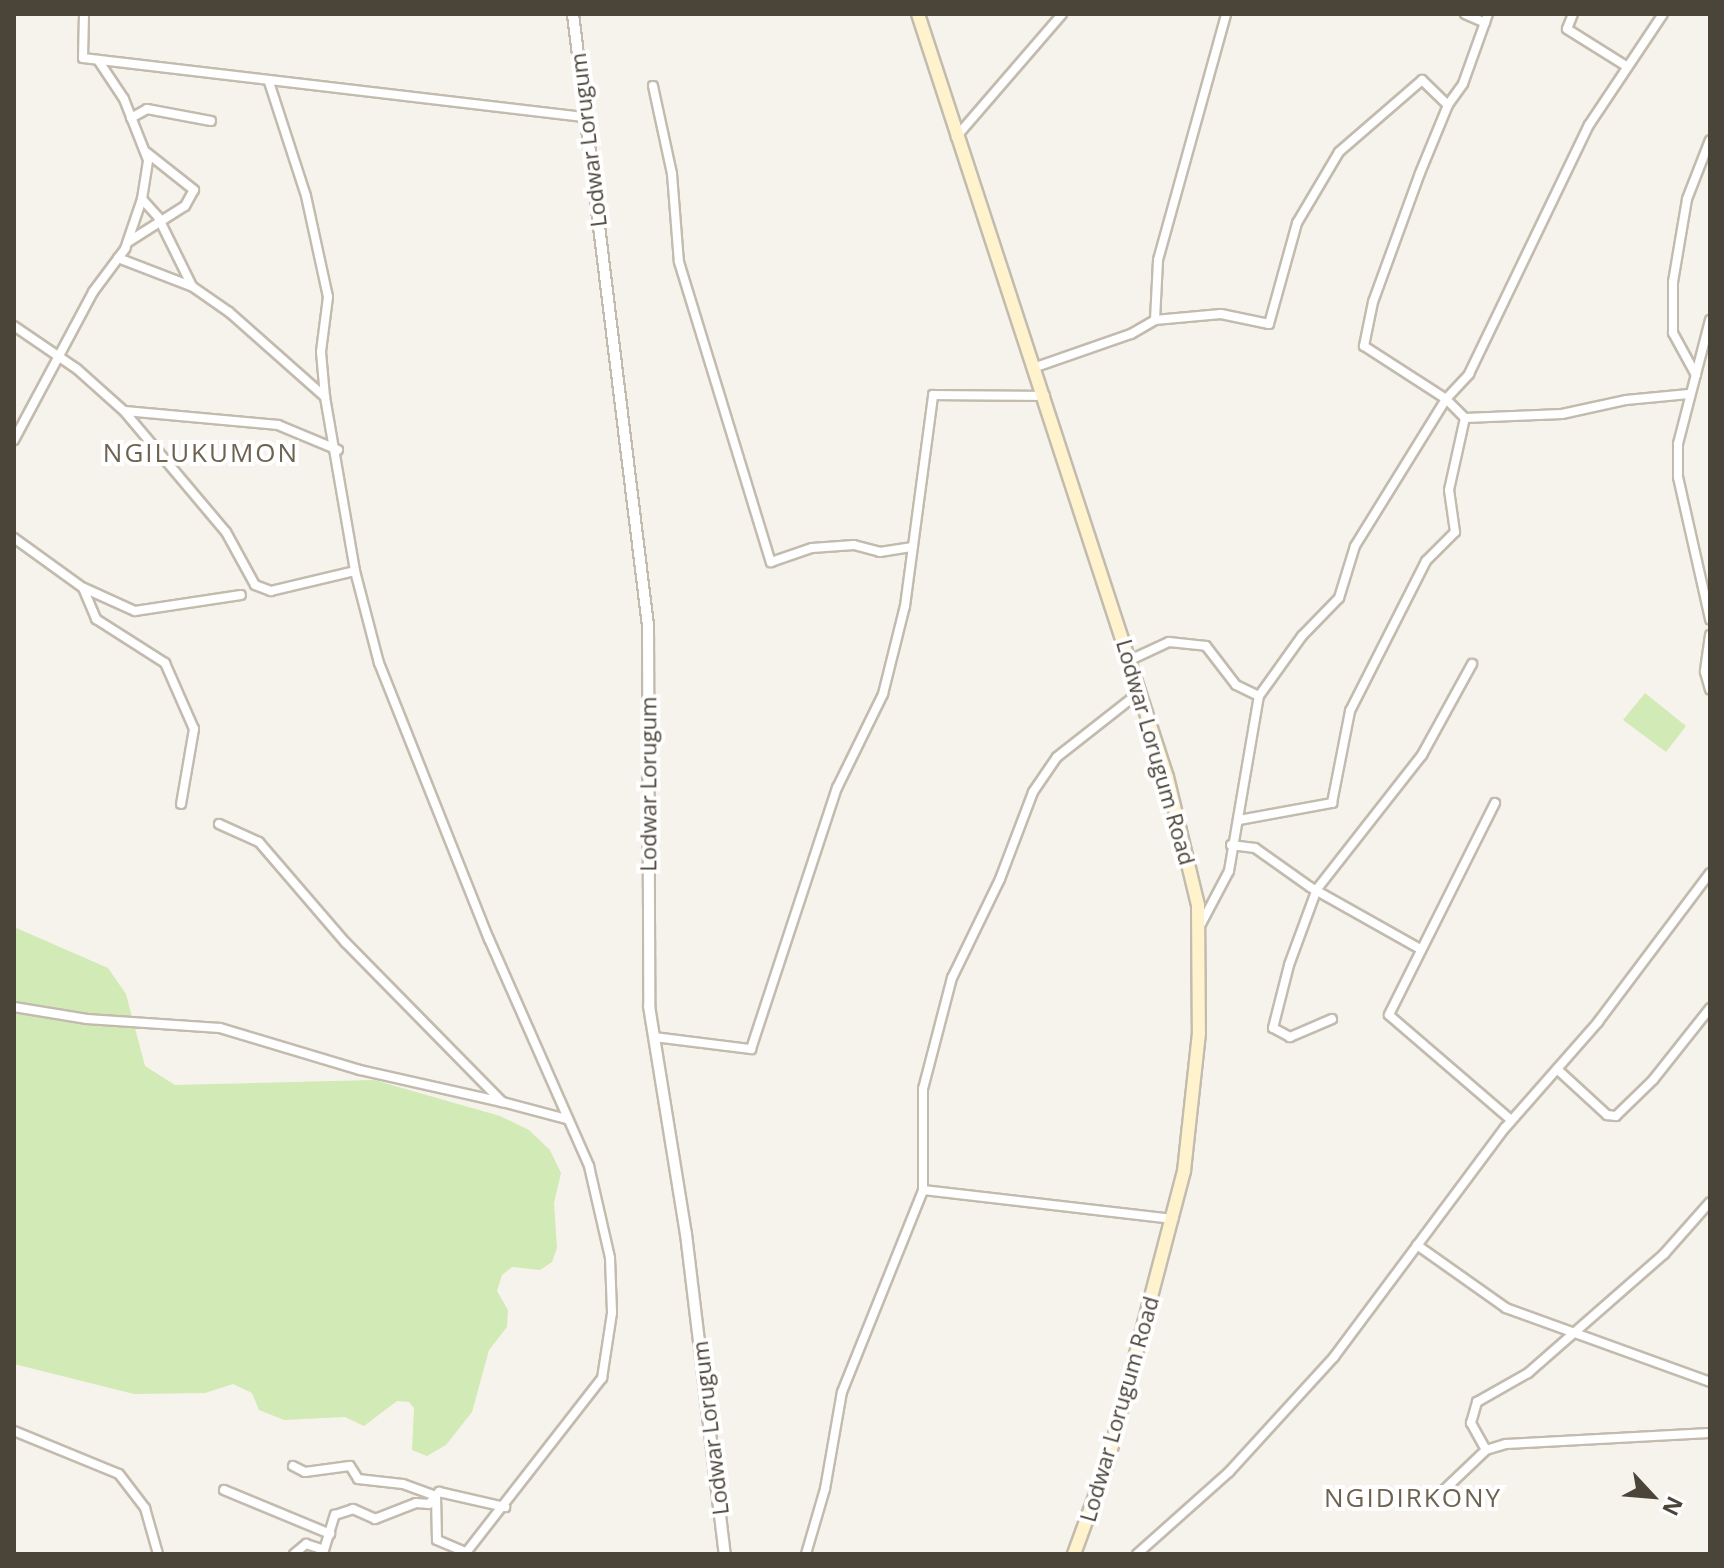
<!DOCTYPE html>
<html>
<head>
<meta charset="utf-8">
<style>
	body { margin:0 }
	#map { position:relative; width:1724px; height:1568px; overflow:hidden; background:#f6f3ec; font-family:"Open Sans",sans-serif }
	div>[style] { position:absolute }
	.green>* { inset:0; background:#d2eab5 }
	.roads { filter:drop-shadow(2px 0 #c2bbae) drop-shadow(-2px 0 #c2bbae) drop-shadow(0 2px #c2bbae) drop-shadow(0 -2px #c2bbae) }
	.minor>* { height:8px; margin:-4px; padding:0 4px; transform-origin:4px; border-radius:4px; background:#fff }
	.tertiary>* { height:10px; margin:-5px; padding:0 5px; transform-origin:5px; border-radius:5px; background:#fff }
	.secondary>* { height:12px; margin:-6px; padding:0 6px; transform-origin:6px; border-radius:6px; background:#fff3cd }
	span { translate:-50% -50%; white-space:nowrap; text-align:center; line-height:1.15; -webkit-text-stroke:8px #fff; paint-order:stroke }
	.street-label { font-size:22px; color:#4b4439 }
	.quarter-label { font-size:26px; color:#6e6250; letter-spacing:2px }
	.frame { position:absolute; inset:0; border:16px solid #4b4439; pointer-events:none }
	.north { position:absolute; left:1612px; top:1456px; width:80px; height:80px; -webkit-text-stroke:6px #fff; paint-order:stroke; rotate:116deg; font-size:22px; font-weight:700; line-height:32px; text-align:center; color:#4b4439 }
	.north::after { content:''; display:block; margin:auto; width:28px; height:36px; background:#4b4439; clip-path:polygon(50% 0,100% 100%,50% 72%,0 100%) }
</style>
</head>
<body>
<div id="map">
	<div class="green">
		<div style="clip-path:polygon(1645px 693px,1686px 726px,1666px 752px,1623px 720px)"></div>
		<div style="clip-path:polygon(14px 927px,108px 968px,126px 994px,145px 1066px,175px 1085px,374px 1080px,500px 1116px,529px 1130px,550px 1150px,561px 1173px,554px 1203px,557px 1248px,552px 1262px,540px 1270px,512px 1267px,502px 1275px,497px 1291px,508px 1310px,507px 1327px,489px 1350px,472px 1412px,446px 1445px,427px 1456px,412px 1450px,414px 1408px,409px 1402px,397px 1401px,364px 1426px,345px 1417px,284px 1420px,259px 1410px,252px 1393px,233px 1384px,205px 1393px,134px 1394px,14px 1364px)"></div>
	</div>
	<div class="roads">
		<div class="minor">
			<div style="left:84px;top:14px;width:44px;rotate:91.3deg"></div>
			<div style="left:83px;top:58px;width:504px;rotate:6.72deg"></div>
			<div style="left:1465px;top:14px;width:22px;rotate:24deg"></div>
			<div style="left:1488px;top:14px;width:74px;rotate:109.7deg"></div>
			<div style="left:1463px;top:84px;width:26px;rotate:126deg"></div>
			<div style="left:1448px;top:105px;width:74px;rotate:112.4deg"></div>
			<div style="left:1420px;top:173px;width:137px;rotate:110deg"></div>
			<div style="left:1373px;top:302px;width:45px;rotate:101.6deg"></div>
			<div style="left:1364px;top:346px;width:98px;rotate:32.9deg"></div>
			<div style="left:1446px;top:399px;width:27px;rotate:45deg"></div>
			<div style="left:1465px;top:418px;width:97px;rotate:-2.4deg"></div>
			<div style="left:1562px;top:414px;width:66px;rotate:-12.3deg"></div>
			<div style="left:1626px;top:400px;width:63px;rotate:-5.4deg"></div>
			<div style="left:1573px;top:14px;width:16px;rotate:112deg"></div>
			<div style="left:1567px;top:29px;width:70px;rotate:32.1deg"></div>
			<div style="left:269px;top:82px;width:120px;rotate:72deg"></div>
			<div style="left:306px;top:196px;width:103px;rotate:77.7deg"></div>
			<div style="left:328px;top:297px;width:55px;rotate:97.3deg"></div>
			<div style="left:321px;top:352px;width:45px;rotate:84.9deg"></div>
			<div style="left:325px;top:397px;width:177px;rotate:80.2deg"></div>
			<div style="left:355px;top:571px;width:95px;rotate:75.4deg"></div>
			<div style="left:379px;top:663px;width:297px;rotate:68.3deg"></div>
			<div style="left:489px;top:939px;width:248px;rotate:66.2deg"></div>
			<div style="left:589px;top:1166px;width:94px;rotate:77.1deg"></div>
			<div style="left:610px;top:1258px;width:55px;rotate:87.9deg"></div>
			<div style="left:612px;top:1313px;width:66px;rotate:98.7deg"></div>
			<div style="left:602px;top:1378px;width:223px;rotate:127.9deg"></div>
			<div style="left:653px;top:86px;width:90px;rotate:77.8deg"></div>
			<div style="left:672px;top:174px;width:88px;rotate:85.5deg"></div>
			<div style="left:679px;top:262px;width:314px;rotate:73deg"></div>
			<div style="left:771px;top:562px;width:43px;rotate:-18.9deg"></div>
			<div style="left:812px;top:548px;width:42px;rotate:-4.1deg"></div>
			<div style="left:854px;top:545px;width:27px;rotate:15deg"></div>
			<div style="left:880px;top:552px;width:33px;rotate:-9deg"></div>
			<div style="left:131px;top:118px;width:18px;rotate:-29deg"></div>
			<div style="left:147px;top:109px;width:65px;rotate:10.6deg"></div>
			<div style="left:956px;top:137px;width:162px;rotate:-49.2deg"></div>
			<div style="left:142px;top:199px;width:24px;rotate:48deg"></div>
			<div style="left:158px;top:217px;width:77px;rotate:63.8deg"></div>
			<div style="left:128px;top:242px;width:67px;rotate:-32.3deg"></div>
			<div style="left:185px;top:206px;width:18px;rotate:-61deg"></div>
			<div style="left:194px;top:190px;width:61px;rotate:-141.6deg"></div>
			<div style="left:118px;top:258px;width:80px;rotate:21.1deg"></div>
			<div style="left:193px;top:287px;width:44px;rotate:34.8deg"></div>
			<div style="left:229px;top:312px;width:128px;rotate:41.5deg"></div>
			<div style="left:1155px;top:320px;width:60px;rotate:-87.1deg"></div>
			<div style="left:1158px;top:260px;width:255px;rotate:-74.5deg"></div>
			<div style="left:1710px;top:320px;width:128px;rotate:104.5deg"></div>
			<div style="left:1678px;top:444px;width:33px;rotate:90deg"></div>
			<div style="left:1678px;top:477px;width:146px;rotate:77.3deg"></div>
			<div style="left:14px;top:326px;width:76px;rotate:34.3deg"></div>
			<div style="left:77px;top:369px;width:63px;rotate:41.8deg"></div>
			<div style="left:124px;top:411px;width:158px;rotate:49.9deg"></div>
			<div style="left:226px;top:532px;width:60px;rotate:61.3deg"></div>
			<div style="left:255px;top:585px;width:17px;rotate:21deg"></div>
			<div style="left:271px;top:591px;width:86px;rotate:-13.4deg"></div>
			<div style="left:1036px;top:367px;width:101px;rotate:-19.2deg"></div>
			<div style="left:1131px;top:334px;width:28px;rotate:-30deg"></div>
			<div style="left:1155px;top:320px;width:66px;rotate:-5.2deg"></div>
			<div style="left:1221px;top:314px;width:49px;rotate:11.8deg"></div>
			<div style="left:1269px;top:324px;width:105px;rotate:-74.5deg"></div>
			<div style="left:1297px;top:223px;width:82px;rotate:-59.4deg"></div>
			<div style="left:1339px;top:152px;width:110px;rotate:-40.9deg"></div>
			<div style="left:1422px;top:80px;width:36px;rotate:44deg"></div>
			<div style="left:1696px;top:375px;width:48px;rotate:-118.7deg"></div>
			<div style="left:1673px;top:333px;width:51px;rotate:-90deg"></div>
			<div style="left:1673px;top:282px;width:84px;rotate:-80.4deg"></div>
			<div style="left:1687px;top:199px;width:63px;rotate:-68.7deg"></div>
			<div style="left:125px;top:411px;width:154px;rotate:5.2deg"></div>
			<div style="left:278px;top:425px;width:65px;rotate:22.6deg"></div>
			<div style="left:14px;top:440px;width:168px;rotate:-61.9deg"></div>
			<div style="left:93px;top:292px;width:54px;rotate:-53.3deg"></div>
			<div style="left:125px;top:249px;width:53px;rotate:-71.2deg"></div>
			<div style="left:142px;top:199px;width:39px;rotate:-81deg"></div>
			<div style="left:148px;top:160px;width:66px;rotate:-111.5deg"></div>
			<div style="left:124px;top:99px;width:47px;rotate:-123.7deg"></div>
			<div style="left:14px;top:538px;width:85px;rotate:35.9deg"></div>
			<div style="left:83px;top:588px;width:34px;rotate:67deg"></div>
			<div style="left:96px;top:619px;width:82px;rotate:32.5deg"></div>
			<div style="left:165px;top:663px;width:72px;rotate:66.3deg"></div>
			<div style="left:194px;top:729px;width:76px;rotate:99.8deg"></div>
			<div style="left:84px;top:588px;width:56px;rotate:24.3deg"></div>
			<div style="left:135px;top:611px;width:107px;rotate:-8.6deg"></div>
			<div style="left:1710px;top:635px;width:37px;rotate:98deg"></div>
			<div style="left:1705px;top:672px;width:18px;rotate:74deg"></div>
			<div style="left:1130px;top:660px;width:43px;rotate:-24.8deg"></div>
			<div style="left:1169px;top:642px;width:37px;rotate:6deg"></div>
			<div style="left:1206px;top:646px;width:49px;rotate:52.4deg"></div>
			<div style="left:1236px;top:685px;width:25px;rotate:26deg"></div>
			<div style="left:1495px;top:803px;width:237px;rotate:116.6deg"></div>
			<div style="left:1389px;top:1015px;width:161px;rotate:40.7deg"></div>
			<div style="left:1239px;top:820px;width:95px;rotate:-10.4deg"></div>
			<div style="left:1332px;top:803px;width:94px;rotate:-78.9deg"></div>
			<div style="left:1350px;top:711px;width:168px;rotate:-63.1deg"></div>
			<div style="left:1426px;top:561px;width:41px;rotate:-45deg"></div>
			<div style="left:1455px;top:532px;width:42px;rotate:-98.1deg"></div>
			<div style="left:1449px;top:490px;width:74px;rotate:-77.5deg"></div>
			<div style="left:219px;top:824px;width:44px;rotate:24.2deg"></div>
			<div style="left:259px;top:842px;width:133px;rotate:49.3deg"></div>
			<div style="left:346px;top:943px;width:223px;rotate:45.5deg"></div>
			<div style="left:502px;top:1102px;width:67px;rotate:14.7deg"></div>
			<div style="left:1231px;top:845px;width:24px;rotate:7deg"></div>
			<div style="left:1255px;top:848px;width:67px;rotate:35.3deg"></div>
			<div style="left:1310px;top:887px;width:126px;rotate:29.4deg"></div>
			<div style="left:1200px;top:926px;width:62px;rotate:-62.2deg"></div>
			<div style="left:1229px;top:871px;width:178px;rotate:-80.3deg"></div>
			<div style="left:1259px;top:696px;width:74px;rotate:-54.4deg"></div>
			<div style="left:1302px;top:636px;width:53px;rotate:-45.8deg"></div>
			<div style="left:1339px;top:598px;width:54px;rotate:-72.9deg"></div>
			<div style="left:1355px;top:546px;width:173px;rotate:-58.2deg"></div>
			<div style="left:1446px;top:399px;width:34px;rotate:-47deg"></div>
			<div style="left:1469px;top:374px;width:276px;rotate:-64.3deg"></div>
			<div style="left:1589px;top:125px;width:133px;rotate:-56.3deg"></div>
			<div style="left:14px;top:1007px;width:74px;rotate:9.3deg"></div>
			<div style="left:87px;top:1019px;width:133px;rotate:3.9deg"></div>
			<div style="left:220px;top:1028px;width:146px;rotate:16.7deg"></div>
			<div style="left:360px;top:1070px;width:146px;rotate:12.7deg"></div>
			<div style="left:1332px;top:1019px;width:46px;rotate:156.8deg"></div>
			<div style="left:1290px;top:1037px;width:19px;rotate:-152deg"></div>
			<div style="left:1273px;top:1028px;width:65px;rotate:-75.7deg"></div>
			<div style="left:1289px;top:965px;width:81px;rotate:-69.8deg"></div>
			<div style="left:1317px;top:889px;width:170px;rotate:-51.9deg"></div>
			<div style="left:1422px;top:755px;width:104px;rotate:-61.2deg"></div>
			<div style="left:654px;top:1037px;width:98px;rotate:7.1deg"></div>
			<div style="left:751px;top:1049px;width:275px;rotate:-71.8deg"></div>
			<div style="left:837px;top:788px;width:105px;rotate:-63.9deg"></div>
			<div style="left:883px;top:694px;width:91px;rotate:-76deg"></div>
			<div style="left:905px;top:606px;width:213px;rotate:-82.4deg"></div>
			<div style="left:933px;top:395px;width:112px;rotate:0.5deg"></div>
			<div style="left:1557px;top:1069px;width:68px;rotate:42.6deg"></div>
			<div style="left:1607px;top:1115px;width:9px;rotate:6deg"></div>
			<div style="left:1616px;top:1116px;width:52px;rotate:-44.2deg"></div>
			<div style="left:1653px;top:1080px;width:92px;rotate:-51.6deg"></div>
			<div style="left:923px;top:1190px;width:252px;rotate:6.6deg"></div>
			<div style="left:1417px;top:1245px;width:109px;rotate:35.3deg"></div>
			<div style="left:1506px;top:1308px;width:217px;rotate:19.9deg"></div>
			<div style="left:14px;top:1431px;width:113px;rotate:22.3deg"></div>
			<div style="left:119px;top:1474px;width:43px;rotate:52.6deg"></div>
			<div style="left:145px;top:1508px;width:48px;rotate:74.2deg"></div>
			<div style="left:1486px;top:1450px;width:31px;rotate:-119deg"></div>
			<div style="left:1471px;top:1423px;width:22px;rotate:-74deg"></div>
			<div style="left:1477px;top:1402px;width:59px;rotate:-29.6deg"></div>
			<div style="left:1528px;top:1373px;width:181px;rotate:-41.2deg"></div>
			<div style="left:1664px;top:1254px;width:69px;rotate:-48.5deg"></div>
			<div style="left:293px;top:1466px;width:13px;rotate:27deg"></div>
			<div style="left:305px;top:1472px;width:45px;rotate:-7.6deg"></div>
			<div style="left:350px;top:1466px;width:15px;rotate:58deg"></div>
			<div style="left:358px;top:1479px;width:45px;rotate:6.3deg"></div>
			<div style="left:403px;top:1484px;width:35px;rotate:20deg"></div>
			<div style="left:436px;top:1496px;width:44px;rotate:88.7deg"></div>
			<div style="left:437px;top:1540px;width:33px;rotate:23deg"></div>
			<div style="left:224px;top:1490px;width:115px;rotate:22.5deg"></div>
			<div style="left:1444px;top:1490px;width:58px;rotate:-43.6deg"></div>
			<div style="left:1486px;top:1450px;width:21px;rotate:-17deg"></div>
			<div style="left:1506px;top:1444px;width:204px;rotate:-3.1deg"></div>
			<div style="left:294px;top:1554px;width:16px;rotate:-40deg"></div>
			<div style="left:306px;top:1544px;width:19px;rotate:18deg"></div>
			<div style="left:324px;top:1550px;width:37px;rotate:-73deg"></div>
			<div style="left:335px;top:1515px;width:19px;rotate:-18deg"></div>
			<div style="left:353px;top:1509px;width:24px;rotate:24deg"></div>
			<div style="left:375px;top:1519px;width:44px;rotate:-21.3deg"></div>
			<div style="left:416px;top:1503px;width:13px;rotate:4deg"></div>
			<div style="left:429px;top:1504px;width:16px;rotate:-50deg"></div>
			<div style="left:439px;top:1492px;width:68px;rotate:12.8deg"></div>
			<div style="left:806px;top:1554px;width:68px;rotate:-73.7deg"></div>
			<div style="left:825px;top:1489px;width:98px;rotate:-80.1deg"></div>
			<div style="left:842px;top:1392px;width:218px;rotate:-68.1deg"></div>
			<div style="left:923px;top:1190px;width:101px;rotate:-90deg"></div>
			<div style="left:923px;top:1089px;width:115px;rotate:-75.4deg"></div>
			<div style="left:952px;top:978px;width:110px;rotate:-64.1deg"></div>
			<div style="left:1000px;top:879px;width:93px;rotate:-69.2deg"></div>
			<div style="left:1033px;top:792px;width:42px;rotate:-55.6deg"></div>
			<div style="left:1057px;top:757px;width:105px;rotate:-38.1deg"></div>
			<div style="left:1137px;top:1554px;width:123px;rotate:-41.7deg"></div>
			<div style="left:1229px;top:1472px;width:156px;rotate:-47.6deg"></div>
			<div style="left:1334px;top:1357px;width:286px;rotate:-53.3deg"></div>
			<div style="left:1505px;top:1128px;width:141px;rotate:-48.7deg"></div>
			<div style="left:1598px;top:1022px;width:186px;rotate:-53.1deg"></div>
		</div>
		<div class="tertiary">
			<div style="left:573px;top:14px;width:617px;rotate:83.01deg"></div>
			<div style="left:648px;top:626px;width:380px;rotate:89.8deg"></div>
			<div style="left:649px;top:1006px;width:231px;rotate:80.8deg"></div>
			<div style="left:686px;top:1234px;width:322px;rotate:83.1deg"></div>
		</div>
		<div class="secondary">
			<div style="left:918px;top:14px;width:803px;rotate:71.93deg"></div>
			<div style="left:1167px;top:777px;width:132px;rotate:76.4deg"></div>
			<div style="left:1198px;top:905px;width:128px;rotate:89.6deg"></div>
			<div style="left:1199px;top:1033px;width:139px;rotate:96.2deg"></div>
			<div style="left:1184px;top:1171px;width:300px;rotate:104.7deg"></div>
			<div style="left:1108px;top:1461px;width:99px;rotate:110.1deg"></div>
		</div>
	</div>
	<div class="street-label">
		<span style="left:588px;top:140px;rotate:-97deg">Lodwar Lorugum</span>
		<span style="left:1156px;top:752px;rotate:74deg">Lodwar Lorugum Road</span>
		<span style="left:648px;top:784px;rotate:-90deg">Lodwar Lorugum</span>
		<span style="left:1119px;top:1409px;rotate:-74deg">Lodwar Lorugum Road</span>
		<span style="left:710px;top:1428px;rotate:-97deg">Lodwar Lorugum</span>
	</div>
	<div class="quarter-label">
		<span style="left:201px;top:453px">NGILUKUMON</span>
		<span style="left:1413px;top:1498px">NGIDIRKONY</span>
	</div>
	<div class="frame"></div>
	<div class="north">N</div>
</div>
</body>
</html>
